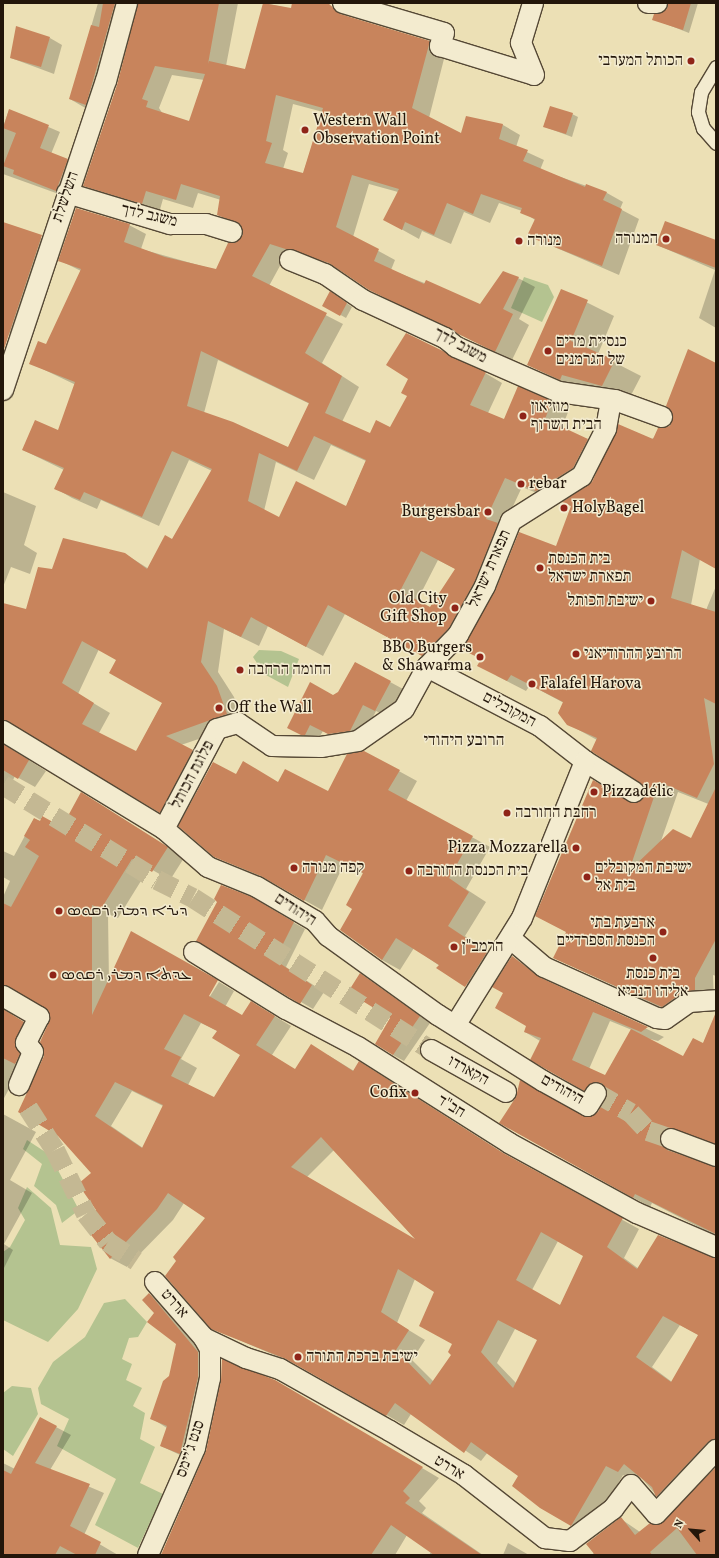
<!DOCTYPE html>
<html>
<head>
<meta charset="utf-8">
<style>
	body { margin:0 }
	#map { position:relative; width:719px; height:1558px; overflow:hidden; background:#ece0b5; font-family:Vollkorn,"Frank Ruhl Libre","Noto Sans Syriac",serif }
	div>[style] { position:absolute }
	.green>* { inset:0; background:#b4c390 }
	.shadow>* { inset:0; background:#0003 }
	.building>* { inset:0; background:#c8845c }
	.pedestrian-tunnel>* { height:20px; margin-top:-10px; transform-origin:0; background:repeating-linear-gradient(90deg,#c4b893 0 20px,transparent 0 30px) }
	.roads { filter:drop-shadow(1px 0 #554835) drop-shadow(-1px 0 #554835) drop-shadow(0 1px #554835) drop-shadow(0 -1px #554835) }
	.service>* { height:13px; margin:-6.5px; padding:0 6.5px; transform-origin:6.5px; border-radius:6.5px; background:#f3ebcf }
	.pedestrian>* { height:20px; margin:-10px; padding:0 10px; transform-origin:10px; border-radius:10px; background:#f3ebcf }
	.dots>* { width:11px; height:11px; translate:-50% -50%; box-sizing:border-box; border:2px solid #f3ebcf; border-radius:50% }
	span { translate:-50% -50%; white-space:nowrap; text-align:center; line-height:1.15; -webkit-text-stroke:3px #f3ebcf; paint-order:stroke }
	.poi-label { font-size:16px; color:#23160a }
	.right { translate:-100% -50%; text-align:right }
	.left { translate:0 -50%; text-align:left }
	.street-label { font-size:16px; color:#23160a }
	.neighbourhood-label { font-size:17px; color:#23160a }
	.frame { position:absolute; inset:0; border:4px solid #23160a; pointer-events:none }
	.north { position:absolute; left:671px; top:1510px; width:40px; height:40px; -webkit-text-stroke:3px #f3ebcf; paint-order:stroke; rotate:297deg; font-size:11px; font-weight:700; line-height:16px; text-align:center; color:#23160a }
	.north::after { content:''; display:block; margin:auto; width:14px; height:18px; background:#23160a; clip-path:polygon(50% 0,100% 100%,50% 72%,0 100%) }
</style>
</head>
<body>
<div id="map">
	<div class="green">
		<div style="clip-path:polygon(524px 277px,548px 285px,554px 297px,542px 322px,511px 308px)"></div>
		<div style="clip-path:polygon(259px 650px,281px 651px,299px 659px,288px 687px,264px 674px,253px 657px)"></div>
		<div style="clip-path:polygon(27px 1140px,50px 1155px,79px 1210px,62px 1223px,56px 1205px,34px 1186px,42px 1164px,23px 1149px)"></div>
		<div style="clip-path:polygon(27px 1187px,51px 1208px,60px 1245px,91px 1247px,97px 1269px,78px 1309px,48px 1342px,3px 1320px,3px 1252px,10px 1247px,25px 1220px,18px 1208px)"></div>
		<div style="clip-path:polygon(125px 1299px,147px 1322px,138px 1337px,129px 1338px,122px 1359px,132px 1364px,126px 1380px,142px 1388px,133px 1406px,145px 1413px,140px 1439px,155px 1447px,140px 1483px,163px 1494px,138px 1548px,95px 1525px,116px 1479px,57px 1446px,69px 1419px,41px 1404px,38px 1388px,53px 1362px,85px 1337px,104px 1303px)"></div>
		<div style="clip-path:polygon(12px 1386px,31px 1388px,38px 1414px,13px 1456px,3px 1449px,3px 1393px)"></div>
	</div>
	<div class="shadow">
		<div style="clip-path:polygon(evenodd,98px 3px,238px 3px,226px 66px,245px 71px,264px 3px,292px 9px,293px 3px,324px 3px,352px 19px,429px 42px,446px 51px,429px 118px,462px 134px,467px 117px,503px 125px,520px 135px,516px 147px,544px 160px,540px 170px,607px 193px,623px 202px,620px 209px,639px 219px,619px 275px,529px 236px,535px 220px,522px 211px,499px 203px,490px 223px,464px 212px,451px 244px,422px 231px,419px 239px,401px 229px,398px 192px,369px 184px,353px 237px,395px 260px,391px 270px,481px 305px,518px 278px,535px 287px,519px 319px,529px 325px,512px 360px,387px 299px,342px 271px,287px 253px,269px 286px,343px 324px,322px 363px,359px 387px,342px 422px,370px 435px,390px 428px,485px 373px,502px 383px,488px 413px,504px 420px,551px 402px,568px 412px,562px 428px,604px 449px,554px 500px,522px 487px,439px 665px,345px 614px,323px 656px,268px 626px,259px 646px,224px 629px,218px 672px,234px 697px,243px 724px,181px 745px,209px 761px,177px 822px,20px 729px,10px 735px,10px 748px,46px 771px,35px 787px,15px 776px,3px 800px,3px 604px,27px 611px,53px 570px,125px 554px,149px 569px,172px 540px,212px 471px,189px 460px,159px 526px,101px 500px,97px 509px,72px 498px,55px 488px,64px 470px,23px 450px,59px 431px,76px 385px,30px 363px,47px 345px,81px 271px,59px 260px,129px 225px,146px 234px,141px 249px,216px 270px,244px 236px,242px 227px,218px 215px,221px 200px,198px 193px,193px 208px,163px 199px,159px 213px,101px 195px,84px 185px,118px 84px,138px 4px,87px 109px,70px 99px,98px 3px,172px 75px,204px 80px,190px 122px,163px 114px,159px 108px,172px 75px,98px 3px,293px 104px,323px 112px,303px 174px,283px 169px,288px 153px,283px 150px,293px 104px,98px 3px,218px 360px,310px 404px,288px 448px,204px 413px,218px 360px,98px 3px,331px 445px,366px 461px,346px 507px,279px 519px,264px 511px,276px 462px,314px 480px,331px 445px,98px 3px,438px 560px,456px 569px,431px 608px,417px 601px,438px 560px,98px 3px,99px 649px,117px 659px,163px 702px,136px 752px,99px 733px,110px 713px,78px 694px,99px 649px)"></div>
		<div style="clip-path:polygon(668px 3px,698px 3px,689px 33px,653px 19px,668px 9px)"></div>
		<div style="clip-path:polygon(50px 38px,62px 45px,54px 74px,11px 58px)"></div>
		<div style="clip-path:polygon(9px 110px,60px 132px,51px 154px,79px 166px,67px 197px,3px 174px,3px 127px)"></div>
		<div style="clip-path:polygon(572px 114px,578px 117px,572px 137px,545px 127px)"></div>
		<div style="clip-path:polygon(3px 223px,53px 243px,21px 338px,3px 331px)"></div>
		<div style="clip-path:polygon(716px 241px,716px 328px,699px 318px,715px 270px,657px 245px)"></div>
		<div style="clip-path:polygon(562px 290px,614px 316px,598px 354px,641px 376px,628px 401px,587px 394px,528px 365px)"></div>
		<div style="clip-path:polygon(336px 296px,352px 307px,346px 318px,323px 305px)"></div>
		<div style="clip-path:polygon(716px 364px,716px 568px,700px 559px,691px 605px,706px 610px,716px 586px,716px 807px,678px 792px,661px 841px,691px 839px,716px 811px,716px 976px,713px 975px,714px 1000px,681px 1017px,554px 958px,567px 932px,536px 916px,594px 781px,633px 804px,644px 799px,645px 787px,597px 740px,568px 724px,564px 703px,530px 685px,526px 691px,497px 676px,482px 660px,462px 648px,557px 547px,572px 507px,564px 502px,670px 426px)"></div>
		<div style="clip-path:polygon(3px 492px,36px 506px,24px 545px,37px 553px,30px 574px,11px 567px,3px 587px)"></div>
		<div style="clip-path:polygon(355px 663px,403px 689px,388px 717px,376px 711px,363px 737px,341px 741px,323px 731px,317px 741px,300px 734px,339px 693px)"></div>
		<div style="clip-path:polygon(364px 752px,417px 781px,406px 801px,490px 847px,466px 889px,486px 902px,465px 936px,504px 963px,483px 996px,414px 948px,400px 970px,382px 960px,353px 909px,364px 874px,344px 864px,322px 910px,279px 886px,215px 856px,236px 775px,329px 792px)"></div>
		<div style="clip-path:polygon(evenodd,98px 803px,184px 858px,170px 880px,149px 868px,118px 918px,108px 914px,109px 982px,207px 1001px,219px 982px,234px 991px,225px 1007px,243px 1017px,268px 1012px,291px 1026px,272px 1055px,295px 1070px,328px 1055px,354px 1071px,376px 1072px,514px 1160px,639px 1229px,624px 1258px,639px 1269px,716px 1262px,716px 1461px,674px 1506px,657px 1496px,639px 1475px,635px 1481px,623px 1475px,589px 1534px,541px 1508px,519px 1475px,488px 1452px,481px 1461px,411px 1414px,404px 1425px,304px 1368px,212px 1328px,206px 1218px,184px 1203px,173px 1220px,127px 1267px,110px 1258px,97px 1210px,93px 1173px,45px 1057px,50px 1011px,21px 994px,8px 1006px,14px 1017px,40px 1032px,3px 1100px,3px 897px,10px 881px,3px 877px,3px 851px,14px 856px,34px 819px,62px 828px,98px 803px,201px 1023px,218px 1031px,241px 1054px,214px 1098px,188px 1085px,197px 1068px,181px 1059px,201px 1023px,98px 803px,132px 1091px,163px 1106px,143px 1148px,111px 1126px,132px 1091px,98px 803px,334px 1150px,418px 1242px,307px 1177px,334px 1150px,98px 803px,558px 1241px,584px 1256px,560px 1306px,532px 1290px,558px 1241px,98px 803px,415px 1279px,435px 1292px,453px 1344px,452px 1355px,434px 1382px,412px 1360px,425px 1340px,397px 1323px,415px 1279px,98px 803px,680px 1325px,699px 1335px,672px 1382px,652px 1367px,680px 1325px,98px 803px,515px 1329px,538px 1340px,516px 1383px,497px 1363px,515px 1329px)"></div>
		<div style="clip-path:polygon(251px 898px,305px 929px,286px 967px,324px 992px,313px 1009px,197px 941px)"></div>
		<div style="clip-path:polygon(evenodd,513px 957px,550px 984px,664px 1037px,658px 1041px,646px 1038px,683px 1057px,703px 1044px,716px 1014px,716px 1146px,676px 1151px,716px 1167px,716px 1236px,652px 1203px,650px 1207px,518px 1133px,588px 1119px,598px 1113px,609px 1091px,601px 1100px,532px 1059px,540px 1041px,525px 1032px,527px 1026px,505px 993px,513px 957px,610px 1021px,632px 1030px,606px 1077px,589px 1069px,610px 1021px)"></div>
		<div style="clip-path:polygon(360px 975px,430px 1023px,404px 1061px,393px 1055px,392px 1018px)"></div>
		<div style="clip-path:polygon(3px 1114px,36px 1132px,10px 1180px,32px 1193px,4px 1244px,13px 1250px,3px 1270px)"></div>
		<div style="clip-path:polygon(149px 1294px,166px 1304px,215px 1362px,197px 1463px,161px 1446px,167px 1428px,151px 1418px,170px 1377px,177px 1344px,156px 1313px)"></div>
		<div style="clip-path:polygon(292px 1391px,439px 1478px,419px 1501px,426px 1508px,422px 1513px,483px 1555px,429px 1555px,431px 1552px,407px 1535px,395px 1555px,164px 1555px)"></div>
		<div style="clip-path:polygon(56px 1427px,71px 1435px,50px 1470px,104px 1493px,84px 1535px,118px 1555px,3px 1555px,3px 1463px,15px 1469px)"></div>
		<div style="clip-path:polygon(716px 1468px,716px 1555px,592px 1555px,621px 1519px,640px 1532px,650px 1524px,665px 1523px)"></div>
		<div style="clip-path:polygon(508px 1543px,529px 1555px,503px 1555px)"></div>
	</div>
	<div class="building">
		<div style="clip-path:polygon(103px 3px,115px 3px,86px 105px,69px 99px,91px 25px,99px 27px)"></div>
		<div style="clip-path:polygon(evenodd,138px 3px,219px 3px,208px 64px,209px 61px,245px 69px,263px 3px,291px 8px,292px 3px,328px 3px,340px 14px,430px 41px,412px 108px,461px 133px,466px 116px,503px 124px,499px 139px,528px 150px,523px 161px,585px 187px,586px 184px,607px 192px,603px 200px,622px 209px,602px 266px,527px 236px,535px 219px,520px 213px,522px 208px,481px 194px,473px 214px,447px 203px,434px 235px,405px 222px,402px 230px,383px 220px,399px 189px,352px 175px,336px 227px,379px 249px,374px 261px,424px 284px,426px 280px,480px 304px,503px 271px,519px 277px,503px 309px,513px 314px,495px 352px,369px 290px,329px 263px,270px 244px,252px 276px,327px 313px,305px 353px,342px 376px,325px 413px,370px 433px,376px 420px,390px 427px,407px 396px,401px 393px,408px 379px,386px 365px,406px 333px,486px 372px,470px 405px,504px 419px,518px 386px,552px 401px,545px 419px,588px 439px,573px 468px,536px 491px,505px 478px,486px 519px,498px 523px,475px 581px,449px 628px,422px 656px,328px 605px,306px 647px,251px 617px,241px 637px,208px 621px,201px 662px,217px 686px,227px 714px,166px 736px,193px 750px,160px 813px,3px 720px,3px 603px,26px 609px,38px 567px,52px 569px,63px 538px,125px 553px,147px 569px,165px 535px,172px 539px,212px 469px,172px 451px,142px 517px,84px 492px,80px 500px,54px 489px,64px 468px,22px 450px,35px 420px,58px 430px,75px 382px,29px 364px,38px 341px,46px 344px,81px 269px,58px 261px,76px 208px,130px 224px,124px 242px,165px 257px,216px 269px,228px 243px,235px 243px,243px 235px,240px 224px,217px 215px,220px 196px,181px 184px,176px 200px,146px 191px,142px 204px,83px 186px,117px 85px,138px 3px,155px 66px,205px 74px,189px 121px,146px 107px,148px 101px,142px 99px,155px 66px,138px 3px,276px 95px,323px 108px,303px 173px,265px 163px,272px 143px,266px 141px,276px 95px,138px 3px,201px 351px,309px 403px,288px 447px,233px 422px,187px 406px,201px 351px,138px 3px,314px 436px,366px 460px,346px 506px,296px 481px,279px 517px,248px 501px,259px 453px,297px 471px,314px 436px,138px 3px,421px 551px,455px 569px,430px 607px,400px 591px,421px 551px,138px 3px,82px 641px,116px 660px,109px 673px,162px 703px,136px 751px,82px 724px,94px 703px,62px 683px,82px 641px)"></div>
		<div style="clip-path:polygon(668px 3px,691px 3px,683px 30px,652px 20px,654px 14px,667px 9px)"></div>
		<div style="clip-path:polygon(16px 26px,50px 37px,41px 67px,10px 58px)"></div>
		<div style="clip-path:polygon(550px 106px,573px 113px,566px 134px,543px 127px)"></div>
		<div style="clip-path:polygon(9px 109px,49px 125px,40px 148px,68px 159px,56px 191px,13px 174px,14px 170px,3px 166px,16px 133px,3px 128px)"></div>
		<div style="clip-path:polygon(665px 221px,716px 240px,716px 268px,656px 245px)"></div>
		<div style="clip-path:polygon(3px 222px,42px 235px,4px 349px,3px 349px)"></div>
		<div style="clip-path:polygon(561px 289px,588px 300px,571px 341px,615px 360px,602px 386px,562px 375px,560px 380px,527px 365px)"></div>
		<div style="clip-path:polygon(330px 291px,347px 303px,340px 316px,322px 306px)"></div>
		<div style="clip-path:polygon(688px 349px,716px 363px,716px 569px,682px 550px,671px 598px,716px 612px,716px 704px,704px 698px,714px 764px,697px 798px,659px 782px,629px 871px,673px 829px,691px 838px,716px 787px,716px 939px,695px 978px,695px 990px,683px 992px,662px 1007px,553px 958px,566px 932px,535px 916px,593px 780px,633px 803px,643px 798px,644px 786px,591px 751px,597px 738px,567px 725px,558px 713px,563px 702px,511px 675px,507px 681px,477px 666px,481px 659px,461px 649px,495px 591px,519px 532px,556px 546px,571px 506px,562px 502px,592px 482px,618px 424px,653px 439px,658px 428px,670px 426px,673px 415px,666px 406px)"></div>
		<div style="clip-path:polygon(355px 662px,391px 681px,375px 711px,363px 705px,350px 731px,328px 734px,310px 725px,305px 735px,301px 735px,287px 728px,310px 682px,333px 695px,338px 692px)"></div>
		<div style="clip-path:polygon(3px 744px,29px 760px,18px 779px,3px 770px)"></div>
		<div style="clip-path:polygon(364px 751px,400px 770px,388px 790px,473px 836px,449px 878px,469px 892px,448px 926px,487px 952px,465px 987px,436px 968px,439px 965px,396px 938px,382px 960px,340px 930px,352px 909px,346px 905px,363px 873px,326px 855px,304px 901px,261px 876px,214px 857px,178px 826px,213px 762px,236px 774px,243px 761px,278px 782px,285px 769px,328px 791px,347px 754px)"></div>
		<div style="clip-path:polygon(evenodd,81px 792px,168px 847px,152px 872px,132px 859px,101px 909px,92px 905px,92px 1015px,131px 931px,218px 980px,209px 996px,242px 1015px,251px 1001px,275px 1016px,256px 1045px,295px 1069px,311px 1044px,353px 1071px,359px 1061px,503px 1153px,623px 1218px,607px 1247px,637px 1269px,658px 1235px,716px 1258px,716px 1439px,708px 1442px,656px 1497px,652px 1487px,624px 1464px,618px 1472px,606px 1466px,571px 1526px,540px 1508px,512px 1486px,518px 1476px,471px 1442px,464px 1453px,395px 1403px,386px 1416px,286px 1359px,211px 1329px,165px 1276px,176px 1261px,173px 1257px,205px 1218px,168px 1193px,157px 1209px,110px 1259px,80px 1221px,96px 1210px,78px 1184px,91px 1173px,58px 1136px,18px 1112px,44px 1056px,40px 1042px,49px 1022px,49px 1011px,3px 985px,3px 903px,11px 907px,39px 856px,25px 847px,30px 840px,24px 836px,34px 818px,40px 821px,42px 816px,62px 827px,81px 792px,184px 1014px,217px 1031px,212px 1038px,240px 1055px,214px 1097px,171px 1076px,181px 1057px,164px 1049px,184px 1014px,81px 792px,115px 1082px,163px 1105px,142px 1148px,95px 1116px,115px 1082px,81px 792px,321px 1137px,415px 1239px,291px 1167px,321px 1137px,81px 792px,541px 1232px,583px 1256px,560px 1305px,516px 1280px,541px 1232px,81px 792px,398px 1269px,434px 1292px,419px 1326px,452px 1344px,448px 1352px,451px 1355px,430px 1385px,396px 1350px,409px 1330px,381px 1312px,398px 1269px,81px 792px,663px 1316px,698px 1335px,671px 1382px,636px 1357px,663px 1316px,81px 792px,498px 1320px,537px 1340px,513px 1388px,481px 1352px,498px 1320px)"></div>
		<div style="clip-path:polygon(221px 885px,252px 897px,294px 922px,275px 960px,312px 985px,300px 1004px,196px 941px,217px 902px,214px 899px)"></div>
		<div style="clip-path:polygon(512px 956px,539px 977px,648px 1027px,641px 1032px,593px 1012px,572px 1060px,605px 1075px,631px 1029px,683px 1056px,693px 1038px,703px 1043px,716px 1012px,716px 1144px,670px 1128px,663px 1130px,660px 1140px,667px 1150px,716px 1167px,716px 1234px,635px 1194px,633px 1198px,499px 1123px,516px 1097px,520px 1080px,588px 1117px,598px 1112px,607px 1094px,602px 1083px,591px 1083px,584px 1091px,530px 1060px,541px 1038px,524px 1032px,526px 1026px,495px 1008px,503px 993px,492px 987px)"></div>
		<div style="clip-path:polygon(360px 973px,420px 1016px,393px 1055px,375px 1044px,390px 1018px,348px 992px)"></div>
		<div style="clip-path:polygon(3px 1009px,24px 1022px,16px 1038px,20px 1054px,15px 1064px,3px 1058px)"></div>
		<div style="clip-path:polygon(149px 1293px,198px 1352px,198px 1377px,180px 1454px,160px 1446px,167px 1426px,150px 1419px,163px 1381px,169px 1376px,176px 1344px,147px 1322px,154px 1313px,142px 1300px)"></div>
		<div style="clip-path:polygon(222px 1359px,275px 1380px,423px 1467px,403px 1491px,410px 1498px,405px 1503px,482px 1555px,434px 1555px,391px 1525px,371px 1555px,161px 1555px,206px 1451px,221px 1380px)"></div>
		<div style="clip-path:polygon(40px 1417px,57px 1426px,35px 1463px,90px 1484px,70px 1526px,101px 1542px,95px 1555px,77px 1555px,60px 1546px,55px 1555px,3px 1555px,3px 1470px,11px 1474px)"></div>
		<div style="clip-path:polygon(716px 1467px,716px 1555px,697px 1555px,677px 1528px,650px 1552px,652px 1555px,595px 1555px,586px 1544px,621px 1517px,635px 1535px,650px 1523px,659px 1525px)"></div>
	</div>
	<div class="pedestrian-tunnel">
		<div style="left:3px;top:785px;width:181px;rotate:31.7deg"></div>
		<div style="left:157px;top:880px;width:40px;rotate:26.6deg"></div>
		<div style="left:193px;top:898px;width:282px;rotate:32.6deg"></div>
		<div style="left:596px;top:1093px;width:40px;rotate:29.7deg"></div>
		<div style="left:631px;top:1113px;width:25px;rotate:47deg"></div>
		<div style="left:648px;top:1131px;width:24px;rotate:19deg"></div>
		<div style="left:28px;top:1108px;width:50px;rotate:57.3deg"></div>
		<div style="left:55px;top:1150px;width:71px;rotate:64.2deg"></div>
		<div style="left:86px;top:1214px;width:36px;rotate:52deg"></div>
		<div style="left:108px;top:1242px;width:34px;rotate:34deg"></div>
	</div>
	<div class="roads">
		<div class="service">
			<div style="left:716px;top:67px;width:29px;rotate:121deg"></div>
			<div style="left:701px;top:92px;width:20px;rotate:99deg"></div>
			<div style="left:698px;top:112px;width:17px;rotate:73deg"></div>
			<div style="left:703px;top:128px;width:20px;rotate:49deg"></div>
		</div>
		<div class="pedestrian">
			<div style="left:343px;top:3px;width:105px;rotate:16.5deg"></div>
			<div style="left:444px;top:33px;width:14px;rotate:107deg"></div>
			<div style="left:440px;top:46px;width:98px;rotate:17.1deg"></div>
			<div style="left:534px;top:75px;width:35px;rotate:-112deg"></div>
			<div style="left:521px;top:43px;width:42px;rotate:-73.3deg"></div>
			<div style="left:648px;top:3px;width:9px"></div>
			<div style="left:67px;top:193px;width:108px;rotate:16.8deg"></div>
			<div style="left:170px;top:224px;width:36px"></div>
			<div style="left:206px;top:224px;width:27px;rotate:17deg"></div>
			<div style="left:290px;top:260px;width:38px;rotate:22deg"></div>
			<div style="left:325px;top:274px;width:46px;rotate:34.4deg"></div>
			<div style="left:363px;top:300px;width:90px;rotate:24.9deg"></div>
			<div style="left:445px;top:338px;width:14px;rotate:39deg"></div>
			<div style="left:456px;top:347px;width:112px;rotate:23.6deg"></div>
			<div style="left:559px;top:392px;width:57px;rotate:8.1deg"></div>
			<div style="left:615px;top:400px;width:50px;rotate:19.9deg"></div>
			<div style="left:3px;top:390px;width:326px;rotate:-71.6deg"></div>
			<div style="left:106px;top:81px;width:81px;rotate:-74.9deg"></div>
			<div style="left:427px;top:667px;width:127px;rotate:27.6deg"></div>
			<div style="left:540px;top:726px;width:57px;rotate:37.9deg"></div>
			<div style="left:585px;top:761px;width:58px;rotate:32.3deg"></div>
			<div style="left:3px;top:731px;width:188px;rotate:31.3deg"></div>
			<div style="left:164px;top:829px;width:58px;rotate:40.8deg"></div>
			<div style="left:208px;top:867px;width:53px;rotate:22.2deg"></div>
			<div style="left:257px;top:887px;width:67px;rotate:30.4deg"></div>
			<div style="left:315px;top:921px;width:20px;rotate:49deg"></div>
			<div style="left:328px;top:936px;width:135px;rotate:35.7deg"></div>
			<div style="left:438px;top:1015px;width:124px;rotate:32.2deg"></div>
			<div style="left:543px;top:1081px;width:51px;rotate:29.1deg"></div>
			<div style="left:588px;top:1106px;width:15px;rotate:-58deg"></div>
			<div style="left:164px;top:829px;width:113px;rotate:-62.1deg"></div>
			<div style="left:217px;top:729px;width:22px;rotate:-16deg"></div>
			<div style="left:238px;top:723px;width:41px;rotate:34.1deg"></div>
			<div style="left:272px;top:746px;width:49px;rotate:1.2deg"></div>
			<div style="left:321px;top:747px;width:37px;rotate:-9deg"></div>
			<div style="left:358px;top:741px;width:56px;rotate:-34.8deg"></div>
			<div style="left:404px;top:709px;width:48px;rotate:-61.3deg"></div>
			<div style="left:427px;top:667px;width:45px;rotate:-45.9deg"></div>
			<div style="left:458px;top:635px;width:56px;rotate:-61.1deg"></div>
			<div style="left:485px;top:586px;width:70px;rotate:-68.2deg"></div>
			<div style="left:511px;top:521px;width:84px;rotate:-32.4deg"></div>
			<div style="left:582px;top:476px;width:53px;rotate:-62.9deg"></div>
			<div style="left:606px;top:429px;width:29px;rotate:-80deg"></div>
			<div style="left:511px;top:939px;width:43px;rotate:40.3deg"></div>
			<div style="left:544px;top:967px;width:124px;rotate:24.3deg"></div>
			<div style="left:657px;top:1018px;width:8px;rotate:7deg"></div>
			<div style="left:665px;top:1019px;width:29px;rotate:-35deg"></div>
			<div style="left:689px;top:1002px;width:27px;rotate:-4deg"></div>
			<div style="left:194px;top:952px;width:108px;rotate:31.8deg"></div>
			<div style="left:286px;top:1009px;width:81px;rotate:27.8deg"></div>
			<div style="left:358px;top:1047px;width:179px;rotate:32.4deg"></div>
			<div style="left:509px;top:1143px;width:146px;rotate:28.7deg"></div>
			<div style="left:637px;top:1213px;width:86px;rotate:23.3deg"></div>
			<div style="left:3px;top:996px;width:42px;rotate:30.3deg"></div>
			<div style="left:39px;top:1017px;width:29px;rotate:117deg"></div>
			<div style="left:26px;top:1043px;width:11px;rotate:52deg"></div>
			<div style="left:33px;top:1052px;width:36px;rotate:113deg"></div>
			<div style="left:456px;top:1024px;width:125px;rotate:-58.1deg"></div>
			<div style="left:522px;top:918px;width:169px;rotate:-68.1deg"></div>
			<div style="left:431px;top:1050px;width:86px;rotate:29.2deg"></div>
			<div style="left:671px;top:1139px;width:48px;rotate:20.7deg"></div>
			<div style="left:155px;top:1282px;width:74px;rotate:48.8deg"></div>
			<div style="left:204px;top:1338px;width:47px;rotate:25.5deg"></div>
			<div style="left:246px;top:1358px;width:36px;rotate:18deg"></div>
			<div style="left:280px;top:1369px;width:126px;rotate:29.4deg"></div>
			<div style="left:390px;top:1431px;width:86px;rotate:30.7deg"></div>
			<div style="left:464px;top:1475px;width:103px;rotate:37.9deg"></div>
			<div style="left:545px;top:1538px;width:25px;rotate:7deg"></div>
			<div style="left:570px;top:1541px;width:54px;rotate:-36.7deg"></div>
			<div style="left:613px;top:1509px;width:30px;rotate:-53deg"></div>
			<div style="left:631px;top:1485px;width:38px;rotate:49deg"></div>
			<div style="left:656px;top:1514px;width:88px;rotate:-46.8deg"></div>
			<div style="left:148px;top:1555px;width:117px;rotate:-66.3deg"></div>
			<div style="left:195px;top:1448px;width:72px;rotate:-77.9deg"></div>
			<div style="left:210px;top:1378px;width:29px;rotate:-90deg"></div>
			<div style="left:210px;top:1349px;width:13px;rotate:-119deg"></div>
		</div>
	</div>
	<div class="dots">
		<div style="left:691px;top:61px;background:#8f2418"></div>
		<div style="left:305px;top:130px;background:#8f2418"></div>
		<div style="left:666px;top:239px;background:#8f2418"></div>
		<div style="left:519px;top:241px;background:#8f2418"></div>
		<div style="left:548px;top:351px;background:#8f2418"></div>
		<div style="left:523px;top:416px;background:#8f2418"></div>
		<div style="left:521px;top:484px;background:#8f2418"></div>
		<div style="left:564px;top:508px;background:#8f2418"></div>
		<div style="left:488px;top:512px;background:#8f2418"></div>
		<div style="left:540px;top:568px;background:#8f2418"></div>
		<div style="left:651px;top:601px;background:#8f2418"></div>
		<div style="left:455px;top:608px;background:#8f2418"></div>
		<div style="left:576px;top:654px;background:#8f2418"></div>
		<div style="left:480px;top:657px;background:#8f2418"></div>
		<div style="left:240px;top:670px;background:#8f2418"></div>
		<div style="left:532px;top:684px;background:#8f2418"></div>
		<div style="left:219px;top:708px;background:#8f2418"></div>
		<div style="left:594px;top:792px;background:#8f2418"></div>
		<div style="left:507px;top:813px;background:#8f2418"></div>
		<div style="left:576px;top:848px;background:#8f2418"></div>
		<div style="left:294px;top:868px;background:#8f2418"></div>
		<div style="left:409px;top:871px;background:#8f2418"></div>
		<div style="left:587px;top:877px;background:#8f2418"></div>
		<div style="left:59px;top:911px;background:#8f2418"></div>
		<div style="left:663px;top:932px;background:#8f2418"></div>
		<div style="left:454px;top:947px;background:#8f2418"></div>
		<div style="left:653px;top:958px;background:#8f2418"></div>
		<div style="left:53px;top:975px;background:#8f2418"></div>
		<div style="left:415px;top:1093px;background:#8f2418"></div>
		<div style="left:298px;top:1357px;background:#8f2418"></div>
	</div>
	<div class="poi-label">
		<span class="right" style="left:683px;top:61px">הכותל המערבי</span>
		<span class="left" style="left:313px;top:130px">Western Wall<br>Observation Point</span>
		<span class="right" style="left:658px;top:239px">המנורה</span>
		<span class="left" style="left:527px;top:241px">מנורה</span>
		<span class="left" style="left:556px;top:351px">כנסיית מרים<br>של הגרמנים</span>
		<span class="left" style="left:531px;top:416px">מוזיאון<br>הבית השרוף</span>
		<span class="left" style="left:529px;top:484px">rebar</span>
		<span class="left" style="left:572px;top:508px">HolyBagel</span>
		<span class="right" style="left:480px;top:512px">Burgersbar</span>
		<span class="left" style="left:548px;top:568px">בית הכנסת<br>תפארת ישראל</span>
		<span class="right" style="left:447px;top:608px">Old City<br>Gift Shop</span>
		<span class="right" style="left:643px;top:601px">ישיבת הכותל</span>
		<span class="right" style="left:472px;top:657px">BBQ Burgers<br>&amp; Shawarma</span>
		<span class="left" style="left:584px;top:654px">הרובע ההרודיאני</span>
		<span class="left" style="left:248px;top:670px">החומה הרחבה</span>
		<span class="left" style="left:540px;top:684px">Falafel Harova</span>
		<span class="left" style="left:227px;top:708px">Off the Wall</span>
		<span class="left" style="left:602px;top:792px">Pizzadélic</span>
		<span class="left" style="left:515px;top:813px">רחבת החורבה</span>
		<span class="right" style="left:568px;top:848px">Pizza Mozzarella</span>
		<span class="left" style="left:302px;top:868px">קפה מנורה</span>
		<span class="left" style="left:595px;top:877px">ישיבת המקובלים<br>בית אל</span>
		<span class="left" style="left:417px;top:871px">בית הכנסת החורבה</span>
		<span class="left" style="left:67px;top:911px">ܕܝܪܐ ܕܡܪܝ ܪܩܘܣ</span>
		<span class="right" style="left:655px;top:932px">ארבעת בתי<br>הכנסת הספרדיים</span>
		<span class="left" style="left:462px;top:947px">הרמב"ן</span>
		<span style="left:653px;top:983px">בית כנסת<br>אליהו הנביא</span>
		<span class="left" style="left:61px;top:975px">ܥܕܬܐ ܕܡܪܝ ܪܩܘܣ</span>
		<span class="right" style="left:407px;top:1093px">Cofix</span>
		<span class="left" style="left:306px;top:1357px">ישיבת ברכת התורה</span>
	</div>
	<div class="street-label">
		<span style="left:66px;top:197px;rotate:-71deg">השלשלת</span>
		<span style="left:149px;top:216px;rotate:13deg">משגב לדך</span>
		<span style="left:460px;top:346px;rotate:28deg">משגב לדך</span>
		<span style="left:490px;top:569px;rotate:-66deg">תפארת ישראל</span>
		<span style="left:509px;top:710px;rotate:28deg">המקובלים</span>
		<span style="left:193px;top:775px;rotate:-62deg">פלוגת הכותל</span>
		<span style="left:295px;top:910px;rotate:33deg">היהודים</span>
		<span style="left:468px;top:1071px;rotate:29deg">הקארדו</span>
		<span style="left:562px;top:1090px;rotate:29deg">היהודים</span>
		<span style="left:451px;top:1107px;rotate:31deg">חב"ד</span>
		<span style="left:174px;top:1304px;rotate:49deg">אררט</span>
		<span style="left:191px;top:1449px;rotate:-71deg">סנט ג'יימס</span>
		<span style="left:449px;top:1468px;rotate:32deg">אררט</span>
	</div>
	<div class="neighbourhood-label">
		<span style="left:464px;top:741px">הרובע היהודי</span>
	</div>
	<div class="frame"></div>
	<div class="north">N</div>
</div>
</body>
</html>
